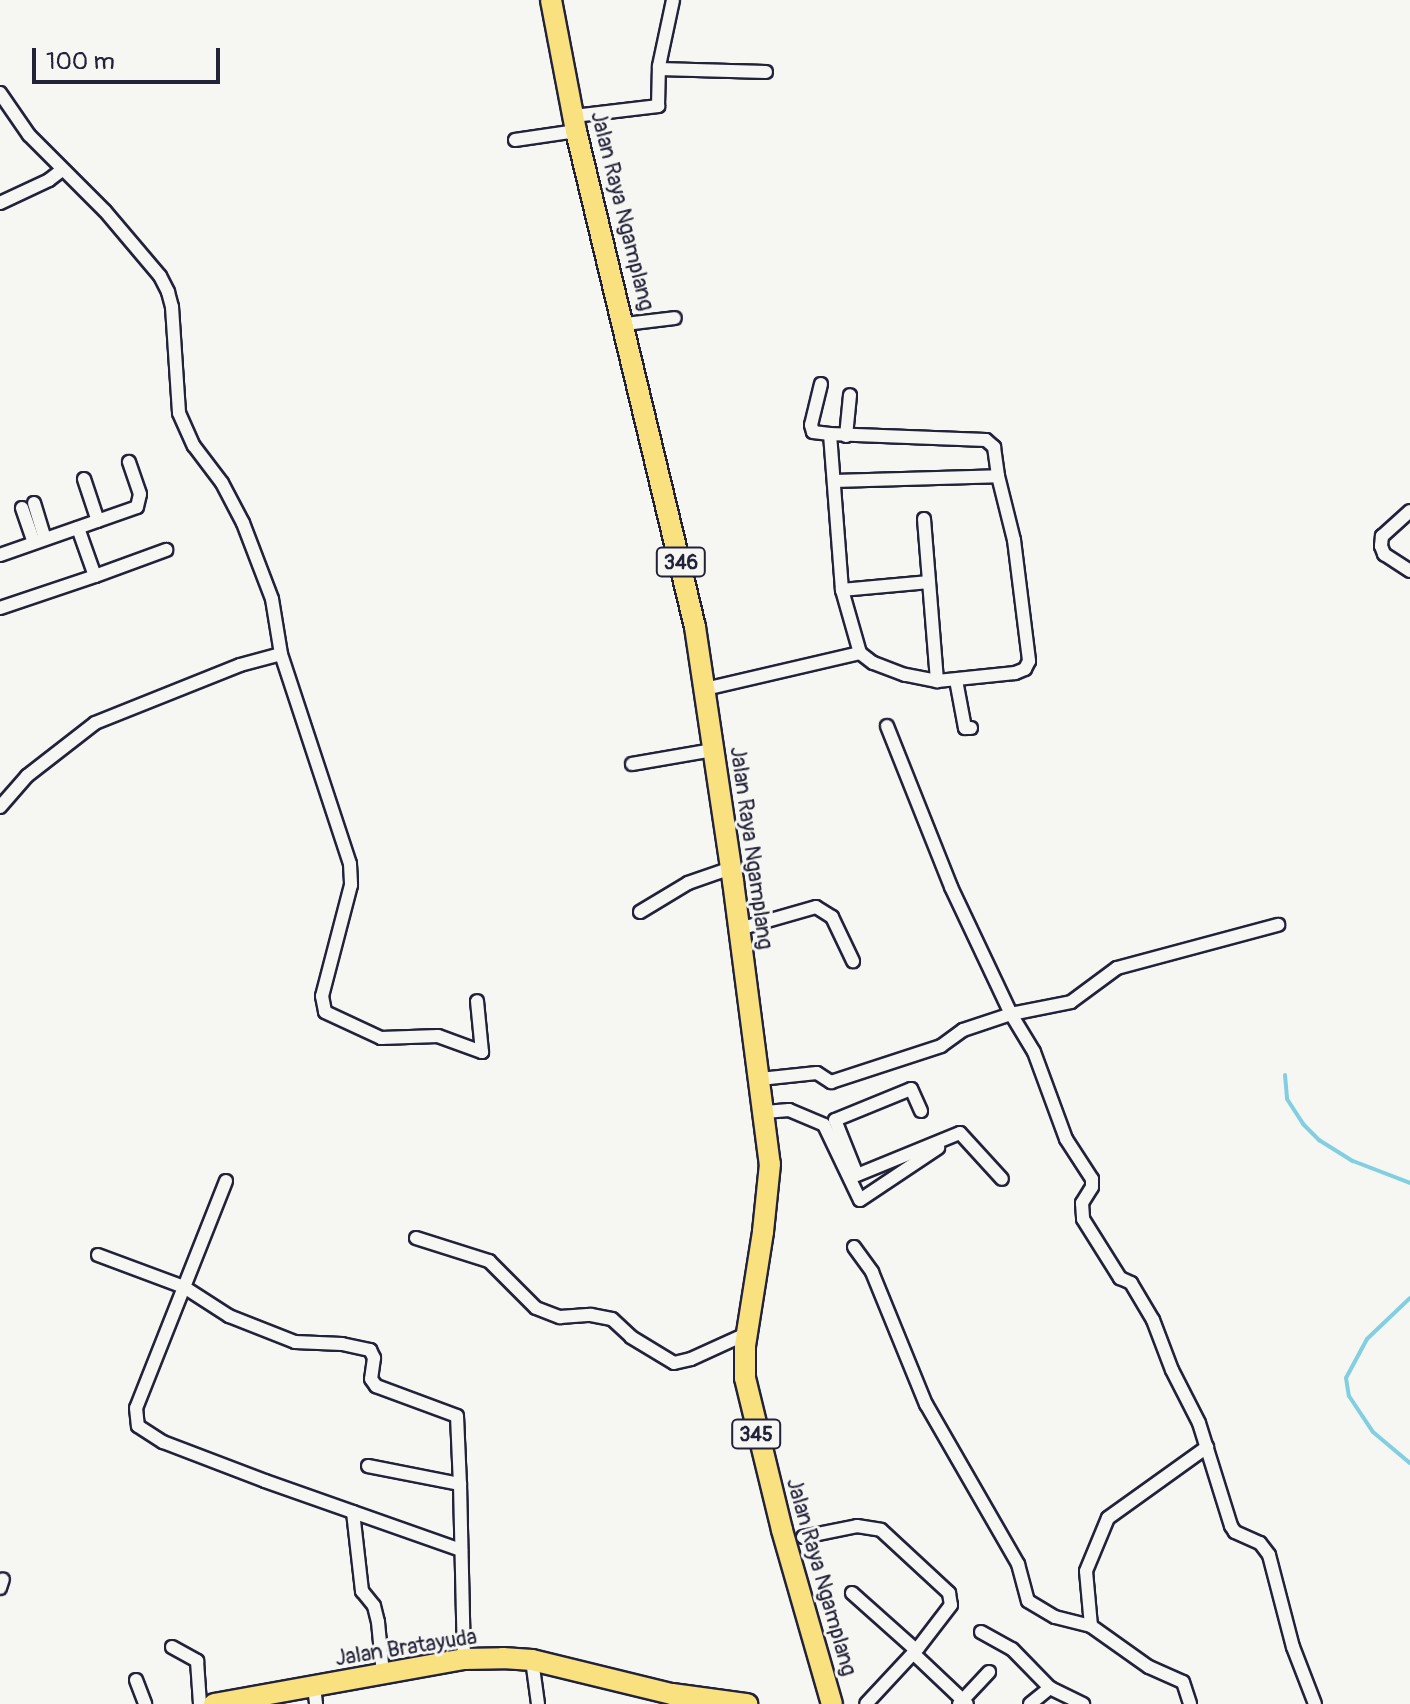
<!DOCTYPE html>
<html>
<head>
<meta charset="utf-8">
<style>
	body { margin:0 }
	#map { position:relative; width:1410px; height:1704px; overflow:hidden; background:#f6f6f2; font-family:Pangolin,sans-serif }
	div>[style] { position:absolute }
	.stream>* { height:4px; margin:-2px; padding:0 2px; transform-origin:2px; border-radius:2px; background:#81cfe0 }
	.roads { filter:drop-shadow(2px 0 #22223b) drop-shadow(-2px 0 #22223b) drop-shadow(0 2px #22223b) drop-shadow(0 -2px #22223b) }
	.street>* { height:12px; margin:-6px; padding:0 6px; transform-origin:6px; border-radius:6px; background:#f6f6f2 }
	.primary>* { height:20px; margin:-10px; padding:0 10px; transform-origin:10px; border-radius:10px; background:#fae180 }
	span { translate:-50% -50%; white-space:nowrap; text-align:center; line-height:1.15; -webkit-text-stroke:6px #f6f6f2; paint-order:stroke }
	.shield-label span { padding:2px 6px; background:#f6f6f2; border:2px solid; border-radius:6px; -webkit-text-stroke-width:0 }
	.shield-label { font-size:20px; color:#22223b; font-weight:700 }
	.street-label { font-size:22px; color:#22223b }
	.scale { position:absolute; left:32px; top:48px; width:188px; height:36px; box-sizing:border-box; border:4px solid #22223b; border-top:0; padding-left:10px; font-size:24px; line-height:28px; white-space:nowrap; color:#22223b; -webkit-text-stroke:6px #f6f6f2; paint-order:stroke }
</style>
</head>
<body>
<div id="map">
	<div class="stream">
		<div style="left:1285px;top:1075px;width:24px;rotate:85deg"></div>
		<div style="left:1287px;top:1099px;width:30px;rotate:57deg"></div>
		<div style="left:1303px;top:1124px;width:23px;rotate:45deg"></div>
		<div style="left:1319px;top:1140px;width:40px;rotate:32deg"></div>
		<div style="left:1353px;top:1161px;width:61px;rotate:21.1deg"></div>
		<div style="left:1410px;top:1298px;width:59px;rotate:136.4deg"></div>
		<div style="left:1367px;top:1339px;width:44px;rotate:118.3deg"></div>
		<div style="left:1346px;top:1378px;width:18px;rotate:81deg"></div>
		<div style="left:1349px;top:1396px;width:43px;rotate:56.3deg"></div>
		<div style="left:1373px;top:1432px;width:48px;rotate:40deg"></div>
	</div>
	<div class="roads">
		<div class="street">
			<div style="left:659px;top:69px;width:107px;rotate:1.6deg"></div>
			<div style="left:0;top:93px;width:51px;rotate:55.4deg"></div>
			<div style="left:29px;top:135px;width:107px;rotate:45deg"></div>
			<div style="left:105px;top:211px;width:85px;rotate:49.8deg"></div>
			<div style="left:160px;top:276px;width:18px;rotate:63deg"></div>
			<div style="left:168px;top:292px;width:16px;rotate:75deg"></div>
			<div style="left:172px;top:307px;width:106px;rotate:86.2deg"></div>
			<div style="left:179px;top:413px;width:36px;rotate:66deg"></div>
			<div style="left:194px;top:446px;width:46px;rotate:52.9deg"></div>
			<div style="left:222px;top:483px;width:45px;rotate:62.3deg"></div>
			<div style="left:243px;top:523px;width:81px;rotate:69.1deg"></div>
			<div style="left:272px;top:599px;width:56px;rotate:80.7deg"></div>
			<div style="left:281px;top:654px;width:221px;rotate:71.8deg"></div>
			<div style="left:350px;top:864px;width:21px;rotate:87deg"></div>
			<div style="left:351px;top:885px;width:115px;rotate:104.6deg"></div>
			<div style="left:322px;top:996px;width:16px;rotate:79deg"></div>
			<div style="left:325px;top:1012px;width:62px;rotate:24.9deg"></div>
			<div style="left:381px;top:1038px;width:57px;rotate:-2deg"></div>
			<div style="left:438px;top:1036px;width:47px;rotate:20deg"></div>
			<div style="left:482px;top:1052px;width:51px;rotate:-95.6deg"></div>
			<div style="left:574px;top:116px;width:85px;rotate:-6.8deg"></div>
			<div style="left:658px;top:106px;width:40px;rotate:-88.6deg"></div>
			<div style="left:659px;top:66px;width:67px;rotate:-78deg"></div>
			<div style="left:515px;top:140px;width:62px;rotate:-8.4deg"></div>
			<div style="left:0;top:203px;width:54px;rotate:-25.1deg"></div>
			<div style="left:49px;top:180px;width:16px;rotate:-38deg"></div>
			<div style="left:625px;top:324px;width:50px;rotate:-6.8deg"></div>
			<div style="left:821px;top:384px;width:42px;rotate:103.7deg"></div>
			<div style="left:811px;top:425px;width:7px;rotate:74deg"></div>
			<div style="left:813px;top:432px;width:17px;rotate:7deg"></div>
			<div style="left:846px;top:436px;width:41px;rotate:-84.4deg"></div>
			<div style="left:84px;top:479px;width:44px;rotate:71.6deg"></div>
			<div style="left:834px;top:481px;width:164px;rotate:-1.7deg"></div>
			<div style="left:998px;top:476px;width:66px;rotate:76deg"></div>
			<div style="left:1014px;top:540px;width:122px;rotate:82.9deg"></div>
			<div style="left:1029px;top:661px;width:9px;rotate:117deg"></div>
			<div style="left:1025px;top:669px;width:11px;rotate:158deg"></div>
			<div style="left:1015px;top:673px;width:78px;rotate:174.1deg"></div>
			<div style="left:937px;top:681px;width:33px;rotate:-169deg"></div>
			<div style="left:905px;top:675px;width:34px;rotate:-159deg"></div>
			<div style="left:873px;top:663px;width:16px;rotate:-142deg"></div>
			<div style="left:860px;top:653px;width:66px;rotate:-105.9deg"></div>
			<div style="left:842px;top:590px;width:156px;rotate:-94.4deg"></div>
			<div style="left:830px;top:434px;width:156px;rotate:2.2deg"></div>
			<div style="left:986px;top:440px;width:11px;rotate:41deg"></div>
			<div style="left:994px;top:447px;width:29px;rotate:82deg"></div>
			<div style="left:34px;top:503px;width:37px;rotate:73deg"></div>
			<div style="left:22px;top:508px;width:36px;rotate:71deg"></div>
			<div style="left:1410px;top:511px;width:38px;rotate:138deg"></div>
			<div style="left:1382px;top:536px;width:10px;rotate:96deg"></div>
			<div style="left:1381px;top:546px;width:9px;rotate:69deg"></div>
			<div style="left:1384px;top:554px;width:31px;rotate:33deg"></div>
			<div style="left:924px;top:519px;width:163px;rotate:85.4deg"></div>
			<div style="left:0;top:555px;width:145px;rotate:-19.3deg"></div>
			<div style="left:137px;top:507px;width:13px;rotate:-77deg"></div>
			<div style="left:140px;top:494px;width:34px;rotate:-109deg"></div>
			<div style="left:95px;top:576px;width:76px;rotate:-20.1deg"></div>
			<div style="left:842px;top:590px;width:87px;rotate:-5.3deg"></div>
			<div style="left:0;top:608px;width:100px;rotate:-18.6deg"></div>
			<div style="left:95px;top:576px;width:51px;rotate:-109.5deg"></div>
			<div style="left:956px;top:680px;width:49px;rotate:79.4deg"></div>
			<div style="left:965px;top:728px;width:6px"></div>
			<div style="left:705px;top:689px;width:159px;rotate:-13.1deg"></div>
			<div style="left:887px;top:726px;width:173px;rotate:68.3deg"></div>
			<div style="left:951px;top:887px;width:140px;rotate:64.7deg"></div>
			<div style="left:1011px;top:1014px;width:44px;rotate:58.8deg"></div>
			<div style="left:1034px;top:1052px;width:93px;rotate:69.8deg"></div>
			<div style="left:1066px;top:1139px;width:48px;rotate:57deg"></div>
			<div style="left:1092px;top:1179px;width:8px;rotate:90deg"></div>
			<div style="left:1092px;top:1187px;width:19px;rotate:122deg"></div>
			<div style="left:1082px;top:1203px;width:16px;rotate:86deg"></div>
			<div style="left:1083px;top:1219px;width:70px;rotate:57.9deg"></div>
			<div style="left:1120px;top:1278px;width:12px;rotate:24deg"></div>
			<div style="left:1131px;top:1283px;width:43px;rotate:59.3deg"></div>
			<div style="left:1153px;top:1320px;width:53px;rotate:69.2deg"></div>
			<div style="left:1172px;top:1370px;width:59px;rotate:63deg"></div>
			<div style="left:1199px;top:1423px;width:108px;rotate:72.7deg"></div>
			<div style="left:1231px;top:1526px;width:7px;rotate:56deg"></div>
			<div style="left:1235px;top:1532px;width:27px;rotate:24deg"></div>
			<div style="left:1260px;top:1543px;width:15px;rotate:53deg"></div>
			<div style="left:1269px;top:1555px;width:95px;rotate:75.4deg"></div>
			<div style="left:1293px;top:1647px;width:61px;rotate:68.9deg"></div>
			<div style="left:632px;top:764px;width:82px;rotate:-9.8deg"></div>
			<div style="left:0;top:807px;width:41px;rotate:-48.9deg"></div>
			<div style="left:27px;top:776px;width:86px;rotate:-37.9deg"></div>
			<div style="left:95px;top:723px;width:156px;rotate:-21.8deg"></div>
			<div style="left:240px;top:665px;width:42px;rotate:-15deg"></div>
			<div style="left:640px;top:912px;width:56px;rotate:-31.1deg"></div>
			<div style="left:688px;top:883px;width:46px;rotate:-19.2deg"></div>
			<div style="left:739px;top:929px;width:80px;rotate:-15.9deg"></div>
			<div style="left:816px;top:907px;width:19px;rotate:32deg"></div>
			<div style="left:832px;top:917px;width:49px;rotate:64.5deg"></div>
			<div style="left:760px;top:1079px;width:57px;rotate:-6deg"></div>
			<div style="left:817px;top:1073px;width:17px;rotate:33deg"></div>
			<div style="left:831px;top:1082px;width:116px;rotate:-18.1deg"></div>
			<div style="left:941px;top:1046px;width:27px;rotate:-36deg"></div>
			<div style="left:963px;top:1030px;width:51px;rotate:-18.4deg"></div>
			<div style="left:1011px;top:1014px;width:61px;rotate:-11.3deg"></div>
			<div style="left:1071px;top:1002px;width:57px;rotate:-36.5deg"></div>
			<div style="left:1117px;top:968px;width:167px;rotate:-15deg"></div>
			<div style="left:921px;top:1111px;width:24px;rotate:-114deg"></div>
			<div style="left:911px;top:1089px;width:82px;rotate:157.8deg"></div>
			<div style="left:835px;top:1120px;width:59px;rotate:68.2deg"></div>
			<div style="left:857px;top:1175px;width:111px;rotate:-22.2deg"></div>
			<div style="left:960px;top:1133px;width:62px;rotate:47.6deg"></div>
			<div style="left:765px;top:1112px;width:24px;rotate:-5deg"></div>
			<div style="left:789px;top:1110px;width:38px;rotate:23deg"></div>
			<div style="left:824px;top:1125px;width:83px;rotate:64.4deg"></div>
			<div style="left:860px;top:1200px;width:94px;rotate:-33.7deg"></div>
			<div style="left:226px;top:1181px;width:244px;rotate:111.6deg"></div>
			<div style="left:136px;top:1408px;width:18px;rotate:84deg"></div>
			<div style="left:138px;top:1426px;width:30px;rotate:33deg"></div>
			<div style="left:163px;top:1442px;width:109px;rotate:20.9deg"></div>
			<div style="left:265px;top:1481px;width:208px;rotate:19.4deg"></div>
			<div style="left:416px;top:1238px;width:77px;rotate:17.5deg"></div>
			<div style="left:489px;top:1261px;width:66px;rotate:45deg"></div>
			<div style="left:536px;top:1308px;width:26px;rotate:21deg"></div>
			<div style="left:560px;top:1317px;width:31px;rotate:-4deg"></div>
			<div style="left:591px;top:1315px;width:21px;rotate:11deg"></div>
			<div style="left:612px;top:1319px;width:26px;rotate:43deg"></div>
			<div style="left:631px;top:1337px;width:50px;rotate:31.2deg"></div>
			<div style="left:674px;top:1363px;width:17px;rotate:-13deg"></div>
			<div style="left:691px;top:1359px;width:63px;rotate:-24.5deg"></div>
			<div style="left:854px;top:1247px;width:31px;rotate:54deg"></div>
			<div style="left:872px;top:1272px;width:143px;rotate:67.8deg"></div>
			<div style="left:926px;top:1404px;width:185px;rotate:60.1deg"></div>
			<div style="left:1018px;top:1564px;width:38px;rotate:75deg"></div>
			<div style="left:1028px;top:1601px;width:31px;rotate:31deg"></div>
			<div style="left:1055px;top:1617px;width:37px;rotate:14deg"></div>
			<div style="left:1091px;top:1626px;width:71px;rotate:35.3deg"></div>
			<div style="left:1149px;top:1667px;width:37px;rotate:24deg"></div>
			<div style="left:1183px;top:1682px;width:23px;rotate:72deg"></div>
			<div style="left:98px;top:1255px;width:92px;rotate:20.4deg"></div>
			<div style="left:184px;top:1287px;width:54px;rotate:32.8deg"></div>
			<div style="left:229px;top:1316px;width:71px;rotate:21.5deg"></div>
			<div style="left:295px;top:1342px;width:47px;rotate:2.4deg"></div>
			<div style="left:342px;top:1344px;width:29px;rotate:12deg"></div>
			<div style="left:370px;top:1350px;width:9px;rotate:63deg"></div>
			<div style="left:374px;top:1358px;width:21px;rotate:98deg"></div>
			<div style="left:371px;top:1379px;width:9px;rotate:54deg"></div>
			<div style="left:376px;top:1386px;width:86px;rotate:20.3deg"></div>
			<div style="left:457px;top:1416px;width:68px;rotate:87.5deg"></div>
			<div style="left:368px;top:1466px;width:94px;rotate:11.1deg"></div>
			<div style="left:460px;top:1484px;width:175px;rotate:88.7deg"></div>
			<div style="left:353px;top:1512px;width:80px;rotate:83.5deg"></div>
			<div style="left:362px;top:1591px;width:19px;rotate:51deg"></div>
			<div style="left:374px;top:1606px;width:16px;rotate:76deg"></div>
			<div style="left:378px;top:1622px;width:52px;rotate:84.5deg"></div>
			<div style="left:803px;top:1537px;width:55px;rotate:-11.5deg"></div>
			<div style="left:857px;top:1526px;width:24px;rotate:9deg"></div>
			<div style="left:881px;top:1530px;width:93px;rotate:42.8deg"></div>
			<div style="left:949px;top:1593px;width:12px;rotate:81deg"></div>
			<div style="left:951px;top:1605px;width:54px;rotate:127.5deg"></div>
			<div style="left:918px;top:1648px;width:76px;rotate:132.9deg"></div>
			<div style="left:0;top:1588px;width:9px;rotate:-72deg"></div>
			<div style="left:852px;top:1593px;width:86px;rotate:41.7deg"></div>
			<div style="left:1091px;top:1626px;width:55px;rotate:-95.2deg"></div>
			<div style="left:1086px;top:1571px;width:57px;rotate:-67.5deg"></div>
			<div style="left:1108px;top:1518px;width:122px;rotate:-35.6deg"></div>
			<div style="left:981px;top:1632px;width:35px;rotate:29deg"></div>
			<div style="left:1012px;top:1649px;width:54px;rotate:45.7deg"></div>
			<div style="left:1050px;top:1688px;width:37px;rotate:26deg"></div>
			<div style="left:172px;top:1647px;width:29px;rotate:29deg"></div>
			<div style="left:197px;top:1661px;width:43px;rotate:86deg"></div>
			<div style="left:913px;top:1653px;width:74px;rotate:43.4deg"></div>
			<div style="left:532px;top:1660px;width:44px;rotate:82.2deg"></div>
			<div style="left:136px;top:1680px;width:26px;rotate:69deg"></div>
			<div style="left:314px;top:1687px;width:17px;rotate:83deg"></div>
			<div style="left:959px;top:1704px;width:44px;rotate:-46.8deg"></div>
			<div style="left:1030px;top:1704px;width:26px;rotate:-39deg"></div>
		</div>
		<div class="primary">
			<div style="left:551px;top:0;width:133px;rotate:79.2deg"></div>
			<div style="left:576px;top:131px;width:510px;rotate:76.51deg"></div>
			<div style="left:695px;top:627px;width:257px;rotate:81.5deg"></div>
			<div style="left:733px;top:881px;width:285px;rotate:82.6deg"></div>
			<div style="left:770px;top:1164px;width:68px;rotate:95.9deg"></div>
			<div style="left:763px;top:1232px;width:115px;rotate:99deg"></div>
			<div style="left:745px;top:1346px;width:32px;rotate:90deg"></div>
			<div style="left:745px;top:1378px;width:156px;rotate:76.3deg"></div>
			<div style="left:782px;top:1530px;width:181px;rotate:74deg"></div>
			<div style="left:214px;top:1704px;width:254px;rotate:-10.2deg"></div>
			<div style="left:464px;top:1659px;width:39px;rotate:-1deg"></div>
			<div style="left:503px;top:1658px;width:29px;rotate:4deg"></div>
			<div style="left:532px;top:1660px;width:144px;rotate:13.7deg"></div>
			<div style="left:672px;top:1694px;width:76px;rotate:7.6deg"></div>
		</div>
	</div>
	<div class="shield-label">
		<span style="left:681px;top:562px">346</span>
		<span style="left:756px;top:1434px">345</span>
	</div>
	<div class="street-label">
		<span style="left:622px;top:211px;rotate:76deg">Jalan Raya Ngamplang</span>
		<span style="left:751px;top:848px;rotate:82deg">Jalan Raya Ngamplang</span>
		<span style="left:821px;top:1577px;rotate:74deg">Jalan Raya Ngamplang</span>
		<span style="left:406px;top:1648px;rotate:-9deg">Jalan Bratayuda</span>
	</div>
	<div class="scale">100 m</div>
</div>
</body>
</html>
